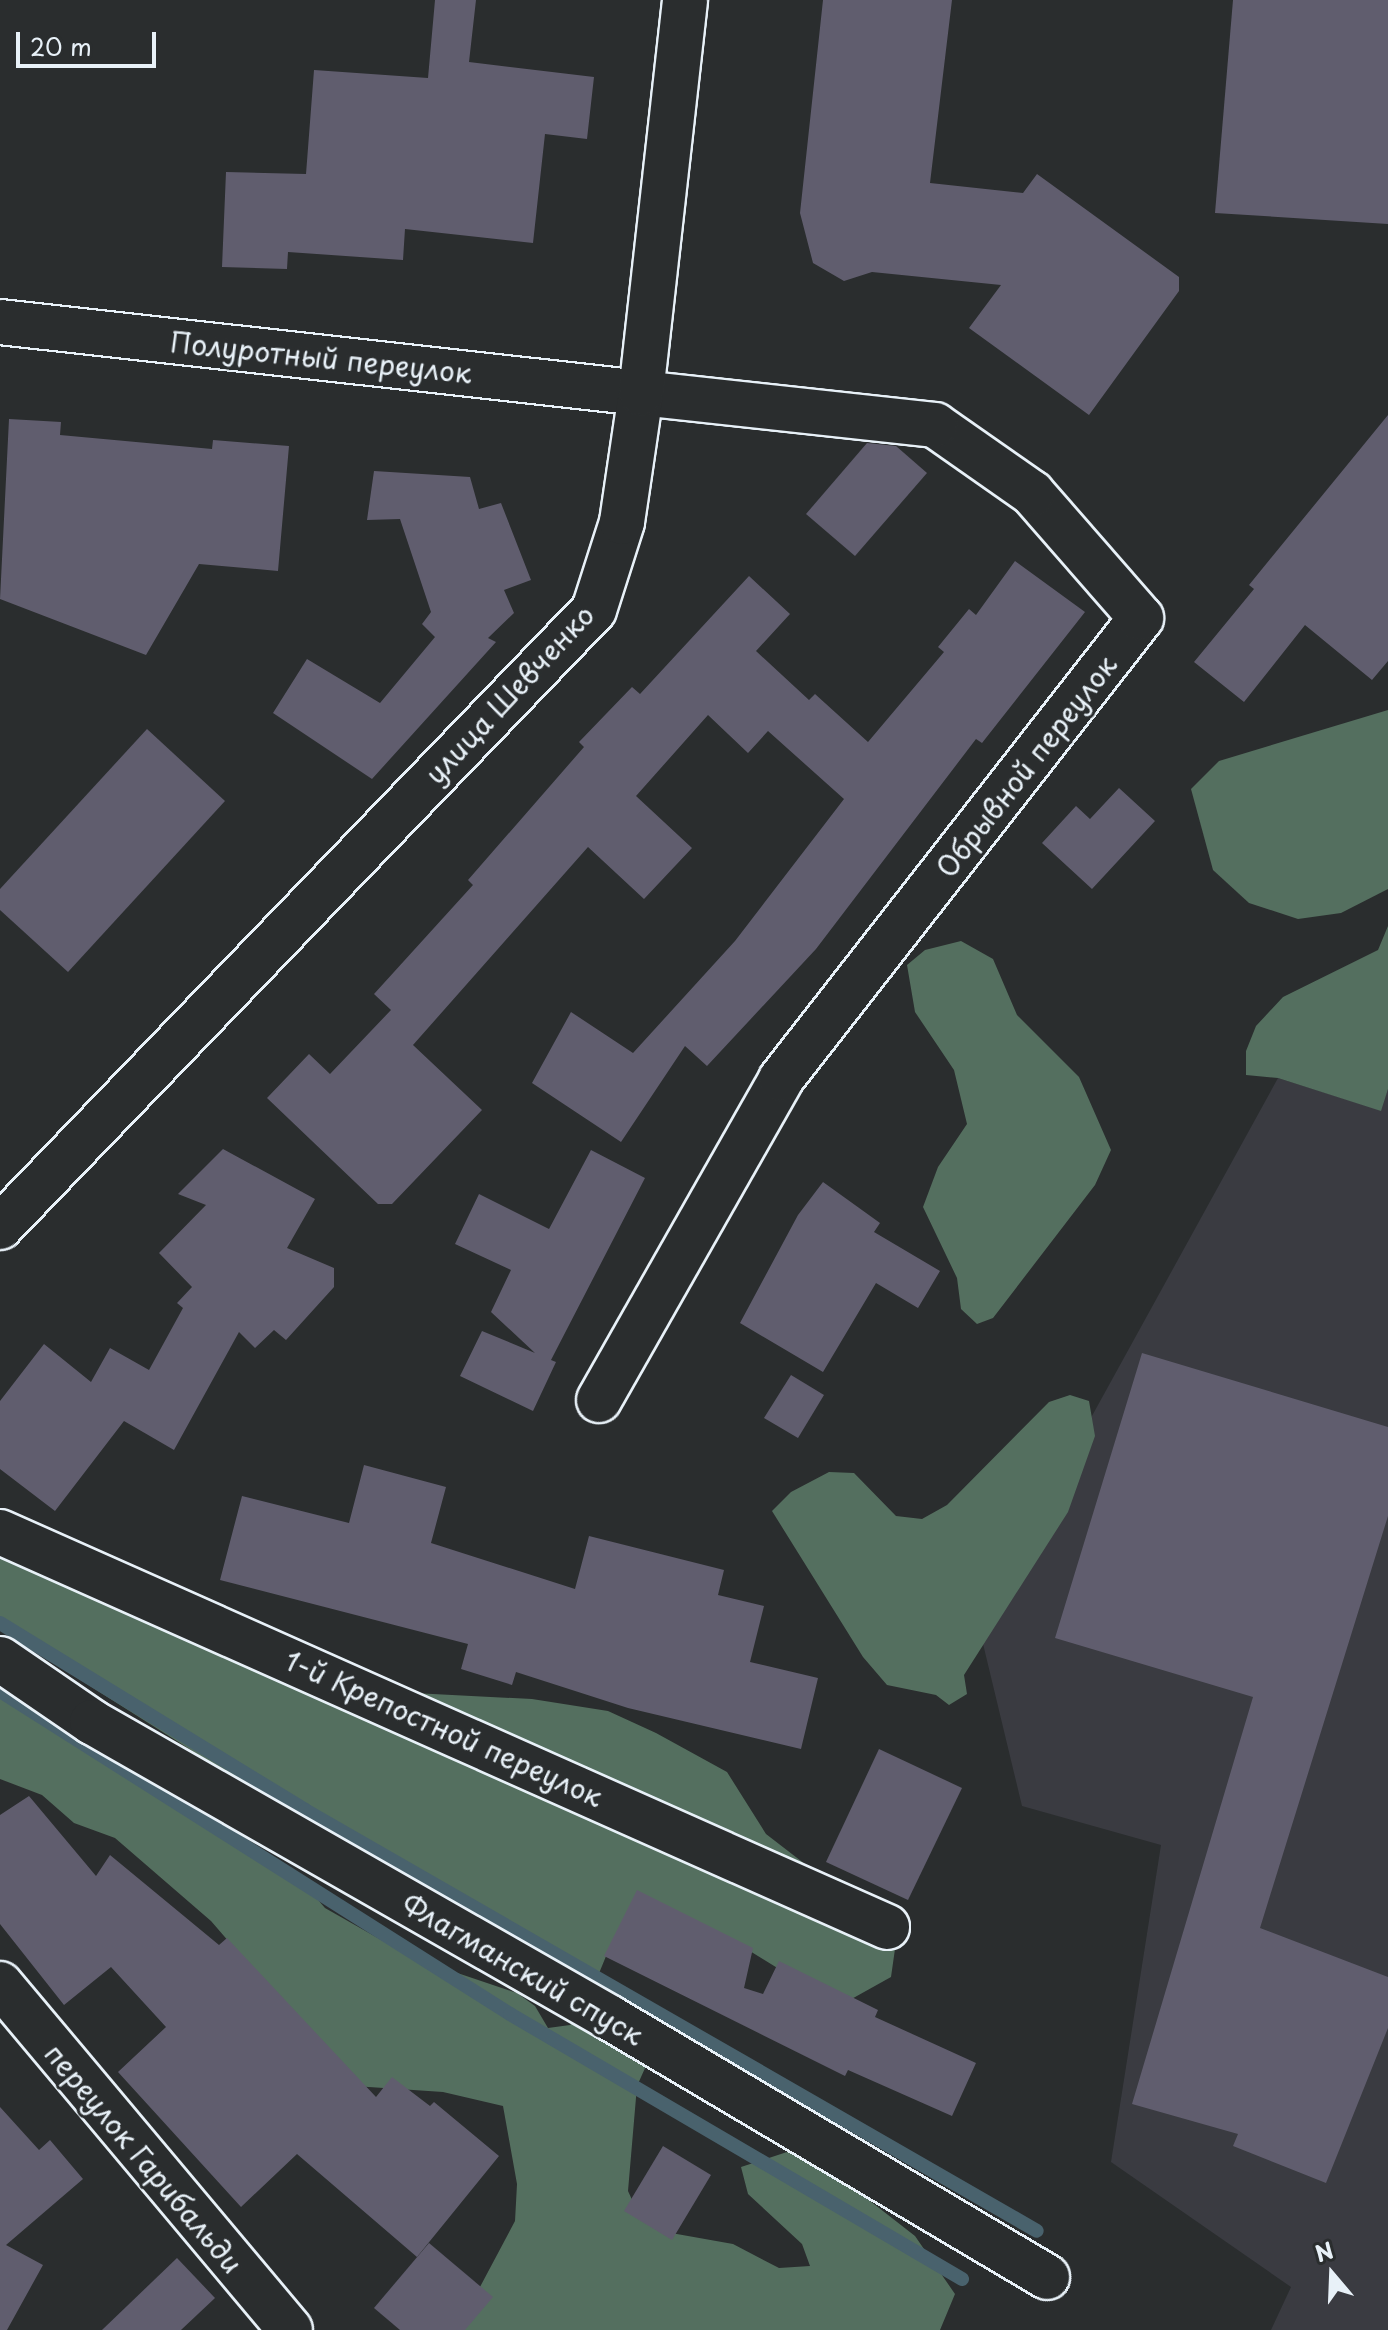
<!DOCTYPE html>
<html>
<head>
<meta charset="utf-8">
<style>
	body { margin:0 }
	#map { position:relative; width:1388px; height:2330px; overflow:hidden; background:#2a2d2e; font-family:"Playpen Sans",sans-serif }
	div>[style] { position:absolute }
	.built>* { inset:0; background:#3a3b41 }
	.green>* { inset:0; background:#546f5f }
	.stream>* { height:14px; margin:-7px; padding:0 7px; transform-origin:7px; border-radius:7px; background:#49626d }
	.building>* { inset:0; background:#605d6e }
	.roads { filter:drop-shadow(2px 0 #e8f1f8) drop-shadow(-2px 0 #e8f1f8) drop-shadow(0 2px #e8f1f8) drop-shadow(0 -2px #e8f1f8) }
	.street>* { height:44px; margin:-22px; padding:0 22px; transform-origin:22px; border-radius:22px; background:#2a2d2e }
	.secondary>* { height:44px; margin:-22px; padding:0 22px; transform-origin:22px; border-radius:22px; background:#2a2d2e }
	span { translate:-50% -50%; white-space:nowrap; text-align:center; line-height:1.15; -webkit-text-stroke:6px #2a2d2e; paint-order:stroke }
	.street-label { font-size:28px; color:#e8f1f8 }
	.north { position:absolute; left:1292px; top:2234px; width:80px; height:80px; -webkit-text-stroke:6px #2a2d2e; paint-order:stroke; rotate:341deg; font-size:22px; font-weight:700; line-height:32px; text-align:center; color:#e8f1f8 }
	.north::after { content:''; display:block; margin:auto; width:28px; height:36px; background:#e8f1f8; clip-path:polygon(50% 0,100% 100%,50% 72%,0 100%) }
	.scale { position:absolute; left:16px; top:32px; width:140px; height:36px; box-sizing:border-box; border:4px solid #e8f1f8; border-top:0; padding-left:10px; font-size:24px; line-height:28px; white-space:nowrap; color:#e8f1f8; -webkit-text-stroke:6px #2a2d2e; paint-order:stroke }
</style>
</head>
<body>
<div id="map">
	<div class="built">
		<div style="clip-path:polygon(1278px 1078px,1380px 1110px,1388px 1089px,1388px 2330px,1271px 2330px,1291px 2287px,1111px 2162px,1161px 1845px,1022px 1806px,978px 1623px)"></div>
	</div>
	<div class="green">
		<div style="clip-path:polygon(1388px 710px,1388px 889px,1341px 913px,1298px 919px,1249px 903px,1213px 870px,1191px 789px,1219px 761px)"></div>
		<div style="clip-path:polygon(1388px 926px,1388px 1089px,1381px 1111px,1278px 1078px,1246px 1075px,1246px 1051px,1256px 1026px,1283px 997px,1378px 950px)"></div>
		<div style="clip-path:polygon(961px 941px,993px 959px,1017px 1015px,1079px 1077px,1111px 1150px,1095px 1185px,993px 1318px,977px 1324px,961px 1309px,957px 1278px,923px 1207px,938px 1167px,967px 1124px,954px 1070px,915px 1012px,907px 965px,925px 950px)"></div>
		<div style="clip-path:polygon(1070px 1395px,1089px 1401px,1095px 1436px,1068px 1512px,964px 1675px,967px 1694px,949px 1705px,936px 1695px,887px 1685px,863px 1657px,772px 1511px,791px 1492px,829px 1472px,854px 1473px,896px 1516px,922px 1519px,947px 1505px,1049px 1402px)"></div>
		<div style="clip-path:polygon(0 1523px,375px 1691px,532px 1699px,608px 1711px,656px 1733px,727px 1772px,766px 1834px,897px 1935px,891px 1977px,839px 2006px,745px 1948px,611px 1944px,593px 1988px,330px 1838px,0 1629px)"></div>
		<div style="clip-path:polygon(10px 1694px,205px 1809px,250px 1850px,294px 1872px,325px 1908px,413px 1958px,517px 1993px,535px 2006px,548px 2028px,570px 2025px,580px 2015px,650px 2057px,637px 2086px,628px 2191px,639px 2215px,660px 2231px,733px 2244px,779px 2268px,810px 2266px,802px 2244px,748px 2194px,741px 2167px,787px 2152px,815px 2158px,915px 2236px,955px 2294px,940px 2330px,441px 2330px,472px 2302px,515px 2221px,517px 2184px,503px 2106px,443px 2092px,354px 2086px,211px 1921px,115px 1838px,74px 1823px,42px 1795px,0 1779px,0 1695px)"></div>
	</div>
	<div class="stream">
		<div style="left:0;top:1623px;width:358px;rotate:31.5deg"></div>
		<div style="left:305px;top:1810px;width:844px;rotate:29.9deg"></div>
		<div style="left:0;top:1691px;width:604px;rotate:32.35deg"></div>
		<div style="left:510px;top:2014px;width:524px;rotate:30.38deg"></div>
	</div>
	<div class="building">
		<div style="clip-path:polygon(435px 0,476px 0,469px 62px,594px 77px,587px 139px,545px 134px,533px 243px,405px 229px,403px 260px,288px 252px,287px 269px,222px 267px,226px 172px,306px 174px,314px 70px,428px 78px)"></div>
		<div style="clip-path:polygon(823px 0,952px 0,930px 183px,1023px 193px,1037px 174px,1179px 277px,1179px 291px,1089px 415px,969px 328px,1001px 285px,872px 272px,844px 281px,813px 263px,800px 213px)"></div>
		<div style="clip-path:polygon(1233px 0,1388px 0,1388px 224px,1215px 213px)"></div>
		<div style="clip-path:polygon(1388px 415px,1388px 661px,1372px 680px,1305px 625px,1244px 702px,1194px 662px,1254px 589px,1249px 585px)"></div>
		<div style="clip-path:polygon(9px 419px,61px 422px,60px 435px,212px 449px,213px 440px,289px 446px,278px 571px,199px 564px,146px 655px,0 599px)"></div>
		<div style="clip-path:polygon(867px 443px,896px 446px,927px 473px,855px 556px,806px 514px)"></div>
		<div style="clip-path:polygon(374px 471px,470px 477px,479px 509px,501px 503px,531px 580px,504px 590px,514px 613px,488px 638px,496px 642px,372px 779px,273px 713px,307px 659px,380px 703px,435px 637px,422px 624px,431px 612px,400px 519px,367px 520px)"></div>
		<div style="clip-path:polygon(1015px 561px,1085px 612px,982px 743px,976px 739px,816px 949px,707px 1066px,685px 1046px,621px 1142px,532px 1083px,571px 1012px,633px 1053px,735px 941px,844px 799px,768px 731px,748px 753px,708px 715px,636px 796px,692px 848px,644px 899px,588px 847px,413px 1045px,482px 1110px,392px 1204px,378px 1204px,267px 1098px,309px 1054px,330px 1074px,391px 1010px,374px 994px,473px 885px,468px 880px,584px 747px,579px 742px,632px 687px,640px 694px,749px 576px,790px 614px,756px 651px,809px 700px,815px 694px,868px 742px,944px 652px,938px 647px,969px 609px,976px 615px)"></div>
		<div style="clip-path:polygon(147px 729px,225px 801px,68px 972px,0 910px,0 889px)"></div>
		<div style="clip-path:polygon(1119px 788px,1155px 821px,1092px 889px,1042px 843px,1076px 806px,1090px 819px)"></div>
		<div style="clip-path:polygon(223px 1149px,315px 1199px,287px 1248px,334px 1268px,334px 1287px,286px 1340px,274px 1330px,255px 1348px,239px 1332px,174px 1450px,124px 1421px,55px 1511px,0 1469px,0 1401px,44px 1344px,91px 1382px,110px 1348px,149px 1370px,183px 1308px,177px 1303px,192px 1287px,159px 1253px,206px 1205px,178px 1194px)"></div>
		<div style="clip-path:polygon(591px 1150px,645px 1178px,551px 1360px,556px 1362px,533px 1411px,460px 1376px,482px 1331px,535px 1353px,491px 1312px,511px 1270px,455px 1244px,479px 1194px,549px 1229px)"></div>
		<div style="clip-path:polygon(823px 1182px,880px 1223px,874px 1232px,940px 1271px,918px 1308px,876px 1283px,823px 1372px,740px 1323px,798px 1215px)"></div>
		<div style="clip-path:polygon(1142px 1353px,1388px 1427px,1388px 1516px,1260px 1928px,1388px 1977px,1388px 2028px,1326px 2183px,1233px 2146px,1238px 2134px,1132px 2104px,1253px 1697px,1055px 1638px)"></div>
		<div style="clip-path:polygon(791px 1375px,824px 1395px,798px 1438px,764px 1418px)"></div>
		<div style="clip-path:polygon(364px 1465px,446px 1487px,431px 1543px,575px 1589px,589px 1536px,724px 1570px,718px 1595px,764px 1606px,750px 1662px,818px 1678px,801px 1749px,628px 1708px,516px 1672px,512px 1685px,461px 1669px,468px 1644px,220px 1580px,242px 1496px,349px 1523px)"></div>
		<div style="clip-path:polygon(879px 1749px,962px 1788px,908px 1900px,826px 1862px)"></div>
		<div style="clip-path:polygon(29px 1796px,96px 1876px,110px 1855px,219px 1945px,227px 1938px,376px 2097px,392px 2077px,430px 2106px,434px 2102px,499px 2156px,417px 2257px,297px 2154px,241px 2207px,118px 2072px,166px 2027px,111px 1967px,64px 2005px,0 1924px,0 1815px)"></div>
		<div style="clip-path:polygon(637px 1890px,753px 1948px,744px 1988px,763px 1994px,779px 1961px,878px 2010px,875px 2017px,976px 2063px,952px 2116px,848px 2070px,845px 2076px,604px 1956px)"></div>
		<div style="clip-path:polygon(0 2107px,39px 2150px,50px 2140px,83px 2179px,6px 2245px,43px 2265px,7px 2330px,0 2330px)"></div>
		<div style="clip-path:polygon(663px 2146px,711px 2175px,672px 2240px,624px 2211px)"></div>
		<div style="clip-path:polygon(429px 2243px,493px 2297px,465px 2330px,400px 2330px,374px 2308px)"></div>
		<div style="clip-path:polygon(177px 2258px,215px 2298px,181px 2330px,102px 2330px)"></div>
	</div>
	<div class="roads">
		<div class="street">
			<div style="left:599px;top:1400px;width:369px;rotate:-60.4deg"></div>
			<div style="left:781px;top:1079px;width:585px;rotate:-52.01deg"></div>
			<div style="left:1141px;top:618px;width:166px;rotate:-131.1deg"></div>
			<div style="left:1032px;top:493px;width:118px;rotate:-145deg"></div>
			<div style="left:935px;top:425px;width:296px;rotate:-173.8deg"></div>
			<div style="left:0;top:1532px;width:971px;rotate:24deg"></div>
			<div style="left:0;top:1659px;width:112px;rotate:34.4deg"></div>
			<div style="left:92px;top:1722px;width:597px;rotate:29.74deg"></div>
			<div style="left:610px;top:2018px;width:508px;rotate:30.65deg"></div>
			<div style="left:0;top:1984px;width:451px;rotate:50deg"></div>
		</div>
		<div class="secondary">
			<div style="left:0;top:322px;width:645px;rotate:6.32deg"></div>
			<div style="left:0;top:1227px;width:856px;rotate:-46.09deg"></div>
			<div style="left:594px;top:610px;width:92px;rotate:-72.3deg"></div>
			<div style="left:622px;top:522px;width:130px;rotate:-81.6deg"></div>
			<div style="left:641px;top:393px;width:395px;rotate:-83.6deg"></div>
		</div>
	</div>
	<div class="street-label">
		<span style="left:321px;top:357px;rotate:6deg">Полуротный переулок</span>
		<span style="left:509px;top:694px;rotate:-47deg">улица Шевченко</span>
		<span style="left:1026px;top:766px;rotate:-52deg">Обрывной переулок</span>
		<span style="left:444px;top:1728px;rotate:24deg">1-й Крепостной переулок</span>
		<span style="left:523px;top:1969px;rotate:30deg">Флагманский спуск</span>
		<span style="left:144px;top:2158px;rotate:50deg">переулок Гарибальди</span>
	</div>
	<div class="north">N</div>
	<div class="scale">20 m</div>
</div>
</body>
</html>
